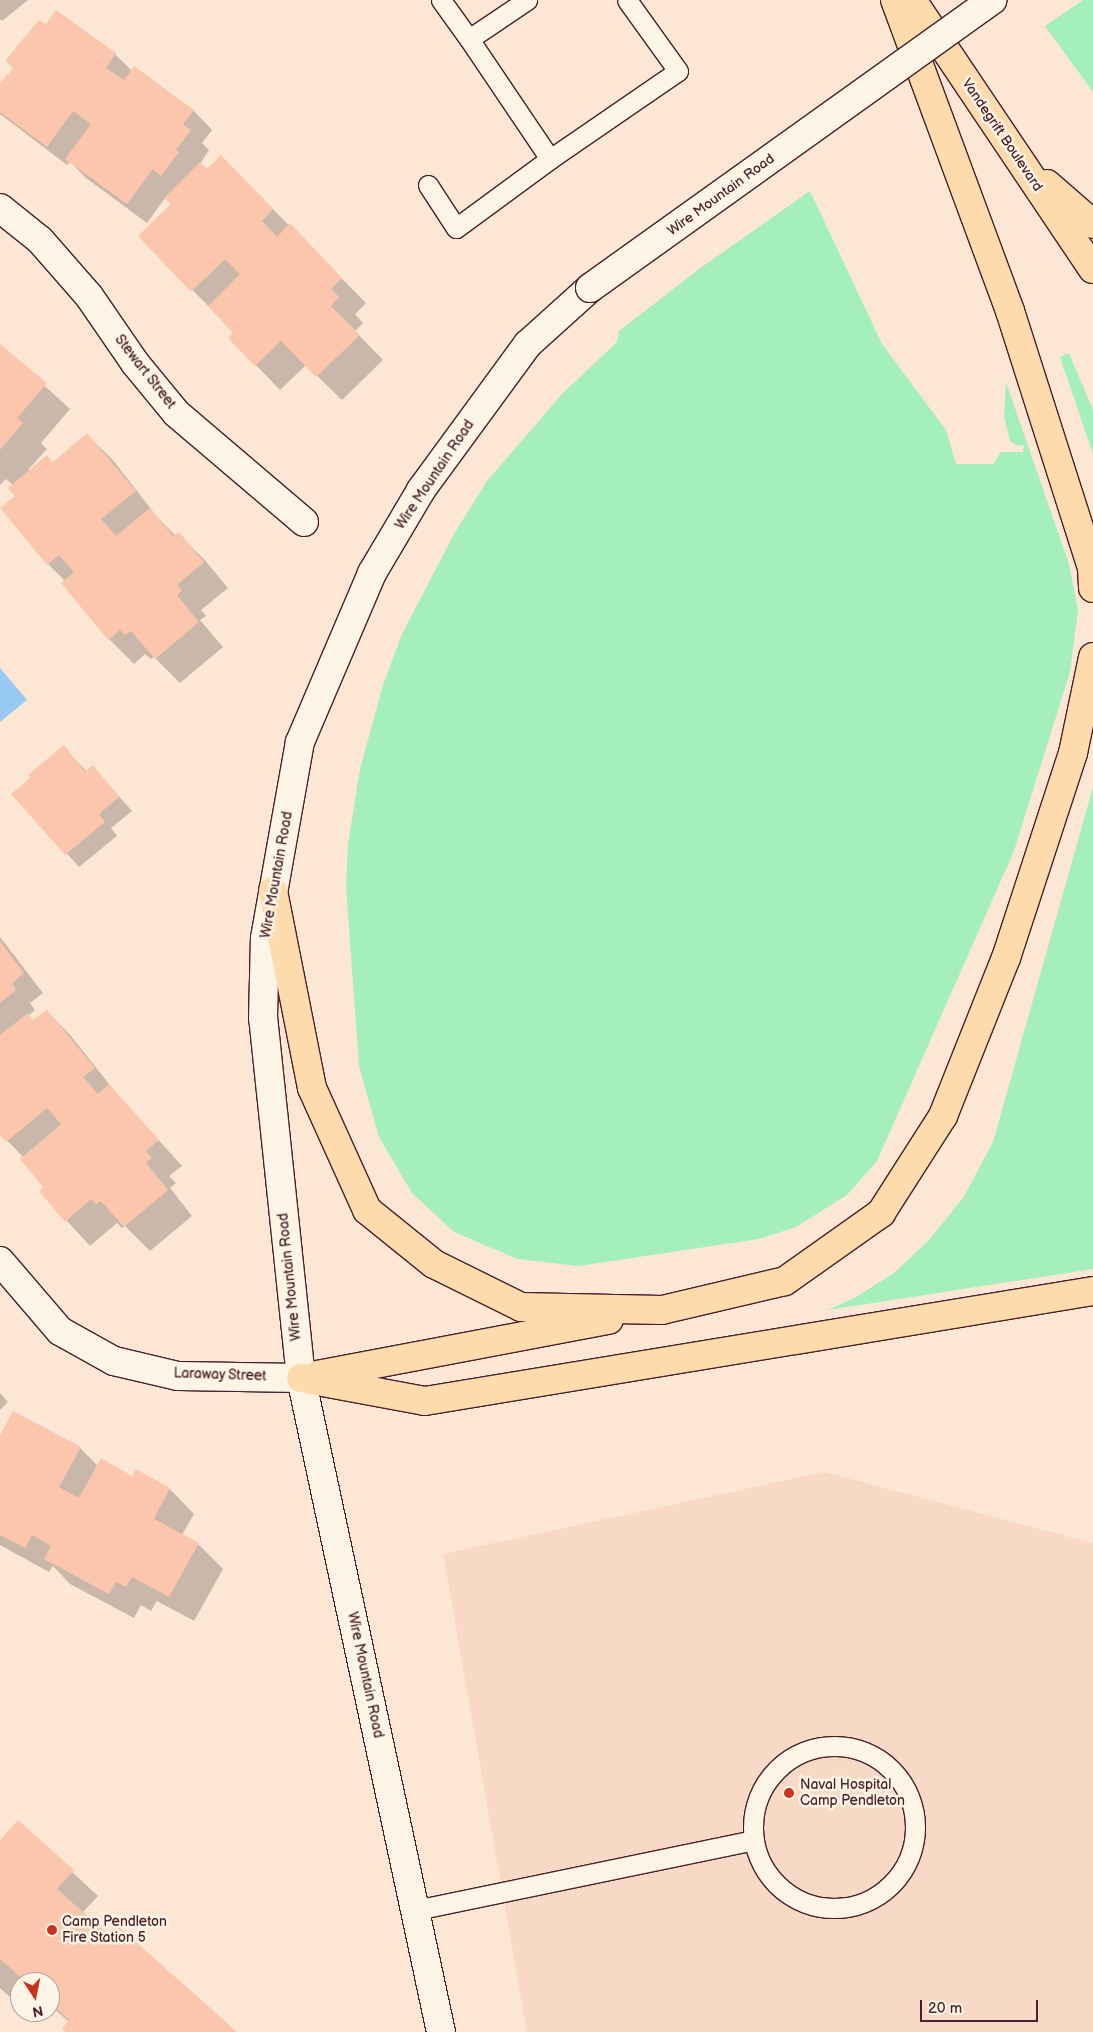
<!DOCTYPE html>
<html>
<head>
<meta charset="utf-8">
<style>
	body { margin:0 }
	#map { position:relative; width:1093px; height:2032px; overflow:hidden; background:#fce7d4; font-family:"Balsamiq Sans",sans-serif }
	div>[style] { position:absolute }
	.built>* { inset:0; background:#f8d9c5 }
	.green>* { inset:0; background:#a5eebd }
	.water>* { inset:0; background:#97c9f3 }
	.shadow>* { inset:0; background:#0003 }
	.building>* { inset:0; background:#fbc6ac }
	.roads { filter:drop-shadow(1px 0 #4a1f2b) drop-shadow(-1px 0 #4a1f2b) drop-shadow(0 1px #4a1f2b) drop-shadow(0 -1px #4a1f2b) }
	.service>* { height:19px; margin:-9.5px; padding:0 9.5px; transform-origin:9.5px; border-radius:9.5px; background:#fcf5e5 }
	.service>.ring { margin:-9.5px; padding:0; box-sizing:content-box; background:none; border:19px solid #fcf5e5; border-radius:50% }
	.minor>* { height:28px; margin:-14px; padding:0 14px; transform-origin:14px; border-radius:14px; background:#fcf5e5 }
	.secondary>* { height:28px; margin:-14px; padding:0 14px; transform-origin:14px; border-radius:14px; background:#fcf5e5 }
	.primary>* { height:28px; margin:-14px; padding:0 14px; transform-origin:14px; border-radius:14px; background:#fedbac }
	.bridges { filter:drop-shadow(1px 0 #4a1f2b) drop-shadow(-1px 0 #4a1f2b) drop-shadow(0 1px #4a1f2b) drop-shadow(0 -1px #4a1f2b) }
	.secondary-bridge>* { height:28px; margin:-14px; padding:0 14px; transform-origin:14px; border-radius:14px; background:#fcf5e5 }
	.dots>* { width:14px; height:14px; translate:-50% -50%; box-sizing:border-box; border:2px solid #fcf5e5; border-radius:50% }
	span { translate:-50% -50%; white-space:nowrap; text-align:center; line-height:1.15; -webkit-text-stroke:5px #fcf5e5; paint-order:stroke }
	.street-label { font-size:14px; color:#4a1f2b }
	.poi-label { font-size:14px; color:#4a1f2b }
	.left { translate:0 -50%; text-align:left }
	.north { position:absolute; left:10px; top:1972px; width:50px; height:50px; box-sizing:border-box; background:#fcf5e5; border:1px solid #b59f9b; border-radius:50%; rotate:169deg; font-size:14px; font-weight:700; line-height:20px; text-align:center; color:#4a1f2b }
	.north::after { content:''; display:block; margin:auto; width:18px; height:22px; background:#c8321e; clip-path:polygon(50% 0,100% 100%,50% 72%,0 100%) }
	.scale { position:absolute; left:920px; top:2000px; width:118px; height:22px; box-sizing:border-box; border:2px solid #4a1f2b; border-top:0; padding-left:6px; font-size:15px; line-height:18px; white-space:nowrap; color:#4a1f2b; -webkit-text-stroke:4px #fcf5e5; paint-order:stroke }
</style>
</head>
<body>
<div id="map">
	<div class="built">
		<div style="clip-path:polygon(824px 1472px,1093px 1543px,1093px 2032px,527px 2032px,443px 1554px)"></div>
	</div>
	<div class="green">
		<div style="clip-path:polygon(1083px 0,1093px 0,1093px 92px,1045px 26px)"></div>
		<div style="clip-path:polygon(810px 191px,882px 344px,946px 430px,956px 464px,993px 464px,1001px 452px,1023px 452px,1024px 445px,1018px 446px,1010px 441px,1004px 416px,1006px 382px,1069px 564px,1078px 610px,1070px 672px,1014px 851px,877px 1161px,847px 1195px,796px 1227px,759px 1239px,578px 1266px,518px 1259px,454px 1232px,412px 1193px,379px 1137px,359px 1066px,346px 887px,348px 844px,360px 769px,383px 685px,402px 634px,454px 534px,487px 481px,562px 394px,617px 342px,619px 331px,699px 269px)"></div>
		<div style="clip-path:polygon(1069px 353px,1093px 410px,1093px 454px,1060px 357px)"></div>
		<div style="clip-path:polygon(1093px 787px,1093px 1269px,828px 1310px,856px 1297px,894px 1273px,928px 1241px,963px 1198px,993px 1142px)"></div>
	</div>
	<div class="water">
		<div style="clip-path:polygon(0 668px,27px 700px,0 722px)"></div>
	</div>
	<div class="shadow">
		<div style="clip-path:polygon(0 0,28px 0,2px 21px,0 19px)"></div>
		<div style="clip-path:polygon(23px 39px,115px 54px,132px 71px,193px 110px,212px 130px,202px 143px,209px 150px,200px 164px,207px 171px,246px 182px,366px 303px,355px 314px,363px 323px,355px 331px,383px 360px,342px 400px,306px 365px,280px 390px,230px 338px,235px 333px,139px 236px,172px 204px,165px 198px,147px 223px,86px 178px,70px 162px,67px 165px,0 114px,0 84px,14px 69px,7px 61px)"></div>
		<div style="clip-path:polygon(0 345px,70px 409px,41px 443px,47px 449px,28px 470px,53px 463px,87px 435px,112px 459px,158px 518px,176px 536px,178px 534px,203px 558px,228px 588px,201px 610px,206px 616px,200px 620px,223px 647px,180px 683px,154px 657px,151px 659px,145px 654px,134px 664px,109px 639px,65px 581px,48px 564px,13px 485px,6px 479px,0 485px)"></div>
		<div style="clip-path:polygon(64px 747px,87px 772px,93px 767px,132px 811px,111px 828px,117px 836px,79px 867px,13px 794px)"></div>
		<div style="clip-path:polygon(0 937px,43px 993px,30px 1003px,35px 1010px,28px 1016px,34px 1022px,47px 1011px,71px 1036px,117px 1094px,182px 1166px,169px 1176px,176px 1183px,170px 1188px,192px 1216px,150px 1251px,125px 1226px,122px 1228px,117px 1223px,90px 1246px,40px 1191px,45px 1187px,24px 1158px,0 1133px)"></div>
		<div style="clip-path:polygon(0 1393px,8px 1402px,0 1410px)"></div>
		<div style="clip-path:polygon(14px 1412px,80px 1448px,98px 1466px,133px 1477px,136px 1471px,170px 1489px,194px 1514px,182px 1535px,198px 1544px,223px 1569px,194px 1621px,157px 1601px,151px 1611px,141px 1605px,134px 1618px,70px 1584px,53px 1566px,49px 1572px,0 1545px,0 1438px)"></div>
		<div style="clip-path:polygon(18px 1822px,98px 1896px,82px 1913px,109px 1937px,235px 2032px,67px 2032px,69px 2022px,50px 2005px,50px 1982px,20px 1982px,20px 1989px,11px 1998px,0 1988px,0 1842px)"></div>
	</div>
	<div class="building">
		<div style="clip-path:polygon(56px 10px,116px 53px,106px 68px,124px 80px,134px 66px,194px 110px,183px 124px,191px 130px,176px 150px,179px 152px,161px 176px,153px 169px,127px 204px,65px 159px,91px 124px,73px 111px,47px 147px,0 112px,0 82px,14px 68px,5px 61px,39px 20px,46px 24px)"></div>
		<div style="clip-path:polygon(221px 155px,273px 209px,262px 221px,277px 237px,290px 223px,342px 278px,331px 289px,339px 297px,331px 306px,360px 335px,316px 377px,281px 341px,255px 366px,228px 338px,233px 333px,208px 306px,240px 274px,225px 259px,191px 292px,138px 236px,171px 204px,164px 198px,200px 162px,207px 169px)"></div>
		<div style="clip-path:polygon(0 344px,47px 383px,17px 418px,23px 423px,0 450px)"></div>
		<div style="clip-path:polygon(87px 433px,136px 491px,101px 519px,116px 536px,150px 508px,173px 536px,179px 532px,204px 562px,177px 585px,182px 590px,177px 595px,199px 622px,155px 659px,131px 631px,125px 635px,120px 630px,108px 640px,61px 583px,74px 572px,59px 555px,47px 565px,0 508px,15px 496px,8px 488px,47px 455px,53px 462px)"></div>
		<div style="clip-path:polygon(64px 745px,85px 772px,93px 765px,119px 797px,99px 814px,105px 822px,65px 855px,11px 794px,31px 778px,28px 775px)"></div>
		<div style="clip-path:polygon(0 941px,24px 973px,12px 983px,16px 990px,0 1003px)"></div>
		<div style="clip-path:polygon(47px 1010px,95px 1068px,83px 1077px,98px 1094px,109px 1084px,159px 1140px,146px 1151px,152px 1158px,146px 1163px,168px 1190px,124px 1227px,101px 1201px,96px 1204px,91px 1199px,65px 1222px,39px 1191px,43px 1187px,20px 1159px,61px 1124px,47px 1108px,6px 1142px,0 1135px,0 1035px,28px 1013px,33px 1020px)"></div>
		<div style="clip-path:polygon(13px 1411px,81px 1447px,59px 1487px,79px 1498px,101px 1458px,132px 1476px,136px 1469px,170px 1488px,154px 1519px,199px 1543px,169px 1597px,132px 1577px,126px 1587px,116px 1582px,109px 1594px,44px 1559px,51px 1546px,32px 1535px,25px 1548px,0 1535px,0 1435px)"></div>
		<div style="clip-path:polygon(18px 1820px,74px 1870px,57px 1889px,109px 1935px,117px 1925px,237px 2032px,65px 2032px,62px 2029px,69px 2020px,50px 2003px,50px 1982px,26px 1982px,0 1959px,0 1840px)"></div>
	</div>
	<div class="roads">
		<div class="service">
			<div style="left:441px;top:0;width:48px;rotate:54.3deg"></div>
			<div style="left:550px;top:159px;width:155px;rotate:-34.5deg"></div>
			<div style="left:678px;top:71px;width:87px;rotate:-125.7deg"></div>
			<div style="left:428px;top:185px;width:51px;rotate:56.9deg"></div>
			<div style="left:456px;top:228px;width:117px;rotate:-36.3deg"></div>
			<div style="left:550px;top:159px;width:145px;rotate:-124deg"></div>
			<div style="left:469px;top:39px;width:70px;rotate:-33.9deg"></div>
			<div class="ring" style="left:753px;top:1746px;width:143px;height:143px"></div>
			<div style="left:416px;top:1910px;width:345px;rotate:-11.7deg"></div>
		</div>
		<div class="minor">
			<div style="left:0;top:208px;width:51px;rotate:38.7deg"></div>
			<div style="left:40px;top:240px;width:74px;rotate:48.8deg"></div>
			<div style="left:89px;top:296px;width:81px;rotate:55.5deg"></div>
			<div style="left:135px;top:363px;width:65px;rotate:50.6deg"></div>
			<div style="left:176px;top:413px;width:168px;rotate:40.4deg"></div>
			<div style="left:0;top:1261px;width:92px;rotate:49.4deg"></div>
			<div style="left:60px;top:1331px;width:62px;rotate:29.1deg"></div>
			<div style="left:114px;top:1361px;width:66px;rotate:13.2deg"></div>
			<div style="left:178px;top:1376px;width:123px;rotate:0.9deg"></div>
		</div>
		<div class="secondary">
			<div style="left:441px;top:2032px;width:669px;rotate:-102.08deg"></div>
			<div style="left:301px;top:1378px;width:362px;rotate:-96deg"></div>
			<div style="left:263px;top:1018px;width:80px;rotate:-88.6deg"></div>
			<div style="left:265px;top:938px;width:199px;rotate:-79.9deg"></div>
			<div style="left:300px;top:742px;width:184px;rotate:-66.9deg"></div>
			<div style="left:372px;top:573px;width:96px;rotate:-59.4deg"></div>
			<div style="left:421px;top:490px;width:181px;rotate:-53.8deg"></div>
			<div style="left:528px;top:344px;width:84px;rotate:-42.1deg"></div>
		</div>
		<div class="primary">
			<div style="left:895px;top:0;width:332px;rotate:69.7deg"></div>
			<div style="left:1010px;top:311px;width:270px;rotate:72.3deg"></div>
			<div style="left:1092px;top:568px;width:20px;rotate:87deg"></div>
			<div style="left:912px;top:0;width:324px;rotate:56.1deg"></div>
			<div style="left:1047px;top:184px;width:61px;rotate:41deg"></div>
			<div style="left:273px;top:891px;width:201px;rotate:78.8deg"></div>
			<div style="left:312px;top:1088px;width:134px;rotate:65.7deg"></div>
			<div style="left:367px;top:1210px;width:86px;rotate:38.9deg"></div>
			<div style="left:434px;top:1264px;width:97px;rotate:26.3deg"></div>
			<div style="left:521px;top:1307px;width:141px;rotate:1.2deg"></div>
			<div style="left:662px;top:1310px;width:126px;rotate:-13.3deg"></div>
			<div style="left:785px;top:1281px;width:118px;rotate:-35.3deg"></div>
			<div style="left:881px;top:1213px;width:115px;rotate:-57.4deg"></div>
			<div style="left:943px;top:1116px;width:170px;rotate:-68.3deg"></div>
			<div style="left:1006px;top:958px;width:216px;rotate:-71.9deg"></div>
			<div style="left:1073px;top:753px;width:98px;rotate:-78.2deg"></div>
			<div style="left:317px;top:1375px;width:297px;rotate:-10.7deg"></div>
			<div style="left:301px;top:1378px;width:126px;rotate:10.5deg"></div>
			<div style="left:425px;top:1401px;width:677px;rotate:-9.35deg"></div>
		</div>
	</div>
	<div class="bridges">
		<div class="secondary-bridge">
			<div style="left:590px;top:288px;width:495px;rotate:-35.6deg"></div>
		</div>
	</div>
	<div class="dots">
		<div style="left:789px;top:1793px;background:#c8321e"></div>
		<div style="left:52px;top:1930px;background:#c8321e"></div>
	</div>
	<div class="street-label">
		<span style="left:1002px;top:135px;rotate:56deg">Vandegrift Boulevard</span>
		<span style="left:721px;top:195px;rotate:-36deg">Wire Mountain Road</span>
		<span style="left:145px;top:372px;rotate:52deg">Stewart Street</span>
		<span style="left:435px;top:475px;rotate:-56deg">Wire Mountain Road</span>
		<span style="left:277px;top:875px;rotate:-80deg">Wire Mountain Road</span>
		<span style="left:290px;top:1277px;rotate:-96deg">Wire Mountain Road</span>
		<span style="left:220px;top:1375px;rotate:2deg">Laraway Street</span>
		<span style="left:365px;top:1675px;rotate:78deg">Wire Mountain Road</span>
	</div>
	<div class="poi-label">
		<span class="left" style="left:800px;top:1793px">Naval Hospital<br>Camp Pendleton</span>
		<span class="left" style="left:62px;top:1930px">Camp Pendleton<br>Fire Station 5</span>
	</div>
	<div class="north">N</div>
	<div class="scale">20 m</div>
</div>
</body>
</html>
